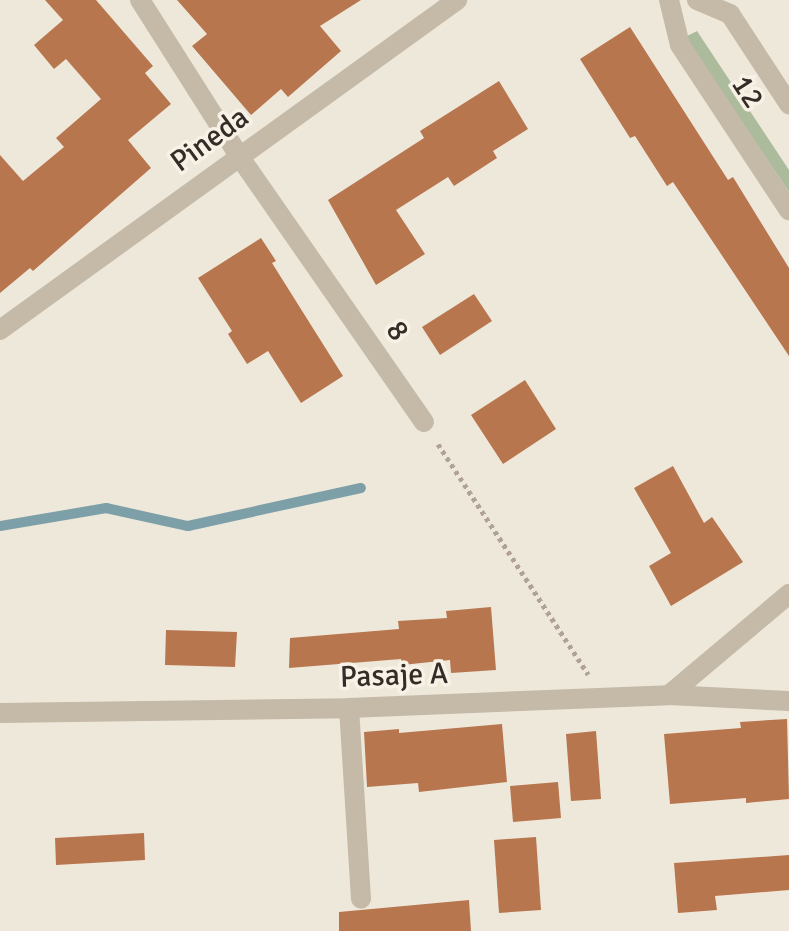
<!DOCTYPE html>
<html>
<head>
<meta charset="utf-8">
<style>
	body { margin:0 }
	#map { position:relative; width:789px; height:931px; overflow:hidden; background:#eee8db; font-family:Signika,sans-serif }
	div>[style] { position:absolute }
	.green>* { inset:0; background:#adbb9d }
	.stream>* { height:10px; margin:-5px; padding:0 5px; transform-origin:5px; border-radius:5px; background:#7da0a8 }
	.building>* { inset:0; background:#b8764f }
	.path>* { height:5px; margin-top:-2.5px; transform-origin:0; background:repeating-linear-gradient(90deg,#b0a393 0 4px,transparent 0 8px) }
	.minor>* { height:20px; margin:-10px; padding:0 10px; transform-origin:10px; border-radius:10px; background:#c5b9a8 }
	span { translate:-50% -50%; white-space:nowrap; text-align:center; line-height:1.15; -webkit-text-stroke:7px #f7f1e6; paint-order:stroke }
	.street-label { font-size:30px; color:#332c27 }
</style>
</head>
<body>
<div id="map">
	<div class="green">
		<div style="clip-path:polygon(697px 31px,789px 170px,789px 192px,685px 37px)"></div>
	</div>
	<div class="stream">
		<div style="left:0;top:526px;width:108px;rotate:-9.6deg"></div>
		<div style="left:106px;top:508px;width:84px;rotate:12.4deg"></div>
		<div style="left:188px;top:526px;width:177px;rotate:-12.4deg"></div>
	</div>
	<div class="building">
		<div style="clip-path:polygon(45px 0,96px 0,153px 66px,145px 73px,171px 104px,128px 140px,151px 168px,33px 271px,30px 268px,0 293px,0 155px,23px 181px,64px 147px,56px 138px,101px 99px,66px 59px,54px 69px,34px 45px,63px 20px)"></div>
		<div style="clip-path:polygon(177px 0,361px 0,320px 26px,341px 51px,288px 97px,281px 89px,251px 115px,192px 46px,207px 34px)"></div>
		<div style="clip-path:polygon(630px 27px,728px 180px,733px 177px,789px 268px,789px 356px,673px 182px,667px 186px,635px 136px,630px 138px,580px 59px)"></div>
		<div style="clip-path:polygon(499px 81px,528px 129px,493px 151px,497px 158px,454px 186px,448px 177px,396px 210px,425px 254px,376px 285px,328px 200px,424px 138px,420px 131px)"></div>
		<div style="clip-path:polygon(261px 238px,276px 261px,272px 263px,343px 376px,301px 403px,268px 351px,247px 364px,228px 334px,232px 331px,198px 278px)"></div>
		<div style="clip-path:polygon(474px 294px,492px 321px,440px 355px,422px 327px)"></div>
		<div style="clip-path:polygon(525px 380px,556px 429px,503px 464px,471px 415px)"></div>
		<div style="clip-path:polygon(673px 466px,704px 523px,712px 517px,743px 562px,671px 606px,649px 566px,671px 553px,634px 488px)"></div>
		<div style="clip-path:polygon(491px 607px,496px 670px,451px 673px,450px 660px,402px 665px,401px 659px,289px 668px,290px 638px,399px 629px,398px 621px,447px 618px,446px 611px)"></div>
		<div style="clip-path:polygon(166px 630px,237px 632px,235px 667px,165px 665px)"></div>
		<div style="clip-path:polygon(787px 719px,789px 799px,746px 803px,746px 798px,670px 804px,664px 734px,741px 728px,740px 722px)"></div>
		<div style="clip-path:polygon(502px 724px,507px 782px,419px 792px,418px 783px,367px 787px,364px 732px,399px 729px,399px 733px)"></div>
		<div style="clip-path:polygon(596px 731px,601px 799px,571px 801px,566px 734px)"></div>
		<div style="clip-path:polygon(558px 782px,561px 818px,513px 822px,510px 786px)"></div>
		<div style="clip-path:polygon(144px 833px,145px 860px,56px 865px,55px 838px)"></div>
		<div style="clip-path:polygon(536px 837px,541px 910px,499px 913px,494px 840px)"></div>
		<div style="clip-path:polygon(789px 855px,789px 890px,715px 896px,717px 910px,678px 913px,674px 863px)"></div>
		<div style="clip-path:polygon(469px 900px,471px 931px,339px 931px,339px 912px)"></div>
	</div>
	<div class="path">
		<div style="left:438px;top:444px;width:275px;rotate:56.9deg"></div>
	</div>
	<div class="minor">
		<div style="left:140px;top:0;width:185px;rotate:57.6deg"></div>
		<div style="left:239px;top:156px;width:324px;rotate:55.2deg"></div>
		<div style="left:669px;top:0;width:46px;rotate:76.3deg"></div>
		<div style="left:680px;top:45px;width:198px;rotate:56.6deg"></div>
		<div style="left:697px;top:0;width:36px;rotate:23deg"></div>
		<div style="left:730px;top:14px;width:108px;rotate:56.8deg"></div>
		<div style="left:0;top:330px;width:564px;rotate:-35.83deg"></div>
		<div style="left:669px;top:695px;width:157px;rotate:-40.1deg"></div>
		<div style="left:349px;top:708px;width:191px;rotate:86.4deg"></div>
		<div style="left:0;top:713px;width:349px;rotate:-0.8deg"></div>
		<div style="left:349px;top:708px;width:320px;rotate:-2.3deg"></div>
		<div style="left:669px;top:695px;width:120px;rotate:2.9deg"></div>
	</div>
	<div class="street-label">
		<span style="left:747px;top:92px;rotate:57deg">12</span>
		<span style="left:210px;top:140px;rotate:-36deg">Pineda</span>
		<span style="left:397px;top:331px;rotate:55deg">8</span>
		<span style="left:394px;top:676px;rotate:-2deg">Pasaje A</span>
	</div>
</div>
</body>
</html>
